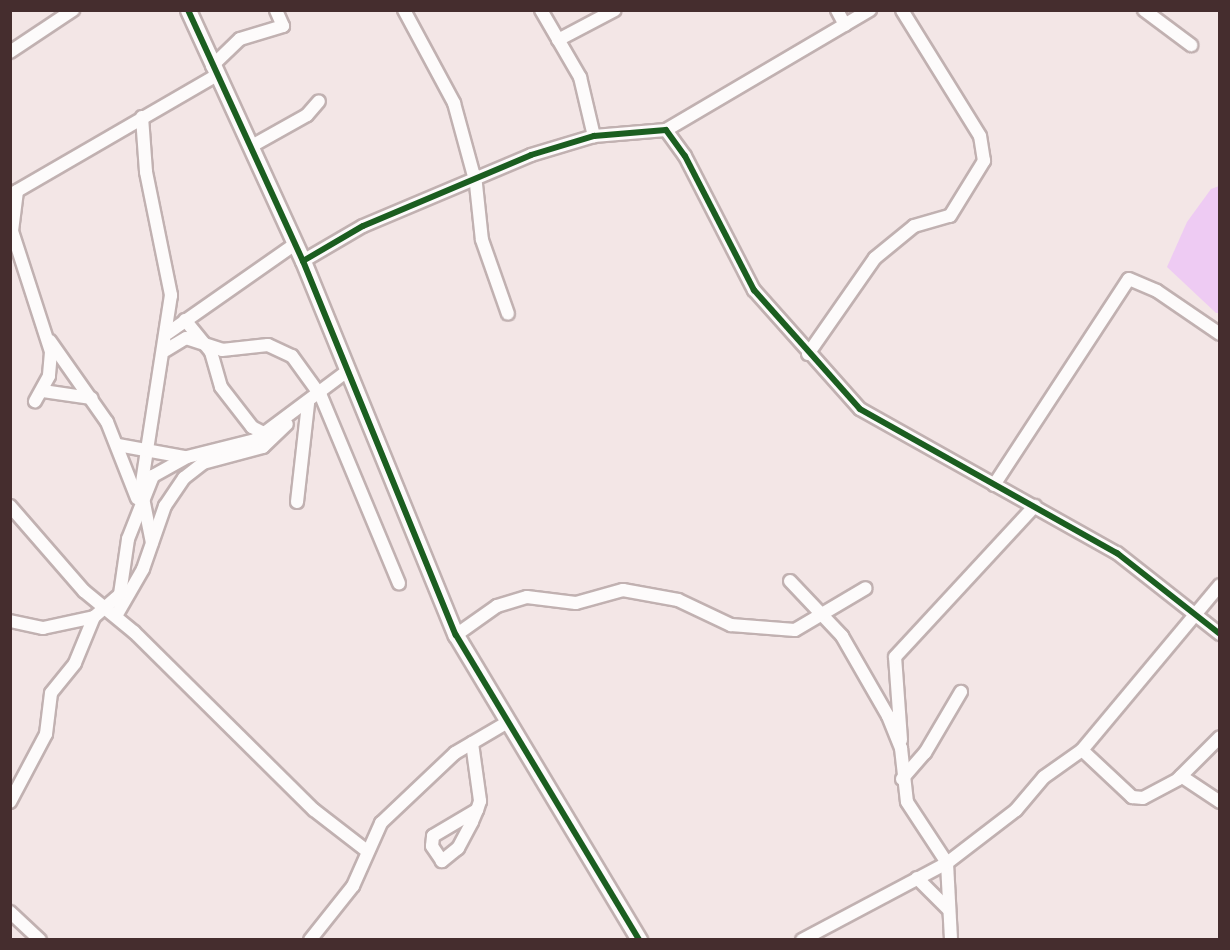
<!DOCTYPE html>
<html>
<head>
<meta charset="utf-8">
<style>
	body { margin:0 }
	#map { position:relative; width:1230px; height:950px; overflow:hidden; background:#f3e6e6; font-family:"Work Sans",sans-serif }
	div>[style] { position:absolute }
	.green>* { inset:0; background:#eecbf3 }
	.roads { filter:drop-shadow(2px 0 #c1b1b1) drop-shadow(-2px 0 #c1b1b1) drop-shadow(0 2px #c1b1b1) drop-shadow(0 -2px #c1b1b1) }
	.minor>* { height:12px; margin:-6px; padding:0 6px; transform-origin:6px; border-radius:6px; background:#fdfbfb }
	.tertiary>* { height:15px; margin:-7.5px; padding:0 7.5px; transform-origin:7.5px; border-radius:7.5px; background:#fdfbfb }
	.cycleway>* { height:6px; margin:-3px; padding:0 3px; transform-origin:3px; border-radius:3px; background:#1b5e20 }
	span { translate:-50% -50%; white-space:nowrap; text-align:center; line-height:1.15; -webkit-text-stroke:6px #fdf1f1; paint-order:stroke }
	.frame { position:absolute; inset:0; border:12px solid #452d2e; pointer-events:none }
</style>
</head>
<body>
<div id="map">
	<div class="green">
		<div style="clip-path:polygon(1219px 186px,1220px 313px,1216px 313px,1167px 267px,1187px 222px,1211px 189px)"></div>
	</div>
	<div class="roads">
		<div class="minor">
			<div style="left:404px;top:10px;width:106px;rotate:61.7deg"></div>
			<div style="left:454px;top:103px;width:76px;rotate:74.7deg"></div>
			<div style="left:541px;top:10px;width:78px;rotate:59.8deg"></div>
			<div style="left:580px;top:77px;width:61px;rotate:76.7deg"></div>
			<div style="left:837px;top:10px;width:17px;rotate:62deg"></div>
			<div style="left:1144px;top:10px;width:59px;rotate:36.7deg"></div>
			<div style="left:558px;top:40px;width:64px;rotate:-27.8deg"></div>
			<div style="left:10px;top:52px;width:76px;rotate:-33.7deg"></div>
			<div style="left:212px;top:66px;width:39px;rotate:-44deg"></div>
			<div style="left:240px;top:39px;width:45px;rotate:-16.8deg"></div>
			<div style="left:283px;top:26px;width:17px;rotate:-114deg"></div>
			<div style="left:142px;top:117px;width:55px;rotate:85.8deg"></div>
			<div style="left:146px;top:172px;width:126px;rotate:78.5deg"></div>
			<div style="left:171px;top:295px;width:195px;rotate:98.8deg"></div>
			<div style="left:141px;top:488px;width:56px;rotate:78.7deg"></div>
			<div style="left:666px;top:130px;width:237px;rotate:-30.5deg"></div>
			<div style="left:250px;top:147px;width:65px;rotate:-29.3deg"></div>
			<div style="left:307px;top:115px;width:18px;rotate:-49deg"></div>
			<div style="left:475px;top:175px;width:65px;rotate:83.9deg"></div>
			<div style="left:482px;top:240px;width:78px;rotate:70.6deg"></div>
			<div style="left:17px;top:191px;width:40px;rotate:97.1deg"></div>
			<div style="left:12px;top:231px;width:127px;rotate:72.1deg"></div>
			<div style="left:51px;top:352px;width:24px;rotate:95deg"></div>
			<div style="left:49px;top:376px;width:29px;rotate:119deg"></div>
			<div style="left:10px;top:195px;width:239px;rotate:-30.1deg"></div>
			<div style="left:303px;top:261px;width:69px;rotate:-30.3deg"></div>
			<div style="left:363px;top:226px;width:182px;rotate:-22.9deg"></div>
			<div style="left:531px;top:155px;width:66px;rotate:-16.8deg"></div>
			<div style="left:594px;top:136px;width:72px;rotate:-4.8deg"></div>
			<div style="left:666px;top:130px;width:32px;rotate:54deg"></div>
			<div style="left:685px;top:156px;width:151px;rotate:62.8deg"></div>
			<div style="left:754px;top:290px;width:159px;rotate:48.3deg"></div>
			<div style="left:860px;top:409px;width:295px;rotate:29.3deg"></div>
			<div style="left:1117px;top:553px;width:131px;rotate:38.2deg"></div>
			<div style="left:185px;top:320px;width:41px;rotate:50.9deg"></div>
			<div style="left:211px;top:352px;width:36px;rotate:74deg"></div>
			<div style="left:221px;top:387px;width:51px;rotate:52.2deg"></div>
			<div style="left:252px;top:427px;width:16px;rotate:27deg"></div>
			<div style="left:168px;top:333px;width:155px;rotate:-35deg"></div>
			<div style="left:50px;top:341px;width:99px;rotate:54.9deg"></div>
			<div style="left:107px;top:422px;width:82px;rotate:68.5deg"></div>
			<div style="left:166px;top:350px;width:23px;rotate:-31deg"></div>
			<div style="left:186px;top:338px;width:38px;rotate:18deg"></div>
			<div style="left:222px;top:350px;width:46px;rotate:-6.2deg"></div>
			<div style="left:268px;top:345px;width:26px;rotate:25deg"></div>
			<div style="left:292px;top:356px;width:49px;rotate:54.1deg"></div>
			<div style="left:321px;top:396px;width:203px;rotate:67.4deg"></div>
			<div style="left:808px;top:354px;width:117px;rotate:-55.1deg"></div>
			<div style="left:875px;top:258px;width:50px;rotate:-39.4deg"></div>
			<div style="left:914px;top:226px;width:37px;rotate:-16deg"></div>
			<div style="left:950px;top:216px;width:65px;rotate:-58.3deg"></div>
			<div style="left:984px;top:161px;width:25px;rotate:-99deg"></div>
			<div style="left:980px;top:136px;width:148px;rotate:-121.8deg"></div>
			<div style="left:43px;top:391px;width:49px;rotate:8.3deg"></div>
			<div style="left:118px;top:445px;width:67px;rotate:10.3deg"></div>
			<div style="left:994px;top:485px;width:246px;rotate:-56.8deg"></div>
			<div style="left:1129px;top:279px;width:30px;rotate:23deg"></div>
			<div style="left:1157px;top:291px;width:76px;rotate:34.3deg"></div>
			<div style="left:297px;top:502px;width:99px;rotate:-83.6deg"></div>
			<div style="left:10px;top:506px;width:113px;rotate:49deg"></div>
			<div style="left:84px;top:591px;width:65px;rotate:39.4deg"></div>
			<div style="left:134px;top:632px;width:253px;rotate:44.7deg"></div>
			<div style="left:314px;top:810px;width:67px;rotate:37.7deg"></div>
			<div style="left:790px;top:581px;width:76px;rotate:46.6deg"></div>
			<div style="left:842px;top:636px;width:92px;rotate:60.1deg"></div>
			<div style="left:888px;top:716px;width:35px;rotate:68deg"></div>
			<div style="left:901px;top:748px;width:54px;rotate:83.7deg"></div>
			<div style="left:907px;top:802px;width:73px;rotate:56.7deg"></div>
			<div style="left:947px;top:863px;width:77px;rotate:87deg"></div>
			<div style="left:116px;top:616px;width:54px;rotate:-60.1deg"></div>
			<div style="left:143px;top:569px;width:67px;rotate:-70.8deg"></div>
			<div style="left:165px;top:506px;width:34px;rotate:-56deg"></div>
			<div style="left:184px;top:478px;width:24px;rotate:-38deg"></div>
			<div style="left:203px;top:463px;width:62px;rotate:-14.9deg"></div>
			<div style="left:263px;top:447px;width:33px;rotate:-44deg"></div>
			<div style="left:10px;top:621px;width:34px;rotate:12deg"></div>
			<div style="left:43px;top:628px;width:52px;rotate:-12.2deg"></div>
			<div style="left:456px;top:635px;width:50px;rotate:-35.3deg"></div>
			<div style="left:497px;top:606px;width:31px;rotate:-17deg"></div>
			<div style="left:527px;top:597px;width:49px;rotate:7deg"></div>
			<div style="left:576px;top:603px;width:49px;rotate:-15.5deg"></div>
			<div style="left:623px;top:590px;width:56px;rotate:10.3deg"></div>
			<div style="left:678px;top:600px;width:59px;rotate:25.3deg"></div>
			<div style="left:731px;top:625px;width:64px;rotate:4.5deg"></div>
			<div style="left:795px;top:630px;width:82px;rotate:-30.6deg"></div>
			<div style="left:901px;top:740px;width:83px;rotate:-94.1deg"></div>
			<div style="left:895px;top:657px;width:206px;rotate:-47.2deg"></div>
			<div style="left:472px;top:743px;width:59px;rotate:82.1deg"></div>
			<div style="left:480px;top:801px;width:9px;rotate:108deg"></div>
			<div style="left:477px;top:810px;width:13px;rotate:113deg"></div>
			<div style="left:472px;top:822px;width:30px;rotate:118deg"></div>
			<div style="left:458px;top:848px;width:21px;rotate:141deg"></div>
			<div style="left:442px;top:861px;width:18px;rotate:-124deg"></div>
			<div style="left:432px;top:846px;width:10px;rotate:-84deg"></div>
			<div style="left:433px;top:836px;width:51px;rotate:-30.6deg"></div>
			<div style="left:1082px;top:750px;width:69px;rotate:43.2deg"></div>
			<div style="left:1132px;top:797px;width:11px;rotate:5deg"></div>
			<div style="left:1143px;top:798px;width:40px;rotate:-28deg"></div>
			<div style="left:1178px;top:779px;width:59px;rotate:-45deg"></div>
			<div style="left:1181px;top:776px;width:47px;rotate:33.7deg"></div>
			<div style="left:902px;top:779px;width:35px;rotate:-49deg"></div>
			<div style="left:925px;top:753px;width:71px;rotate:-59.5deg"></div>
			<div style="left:10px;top:802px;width:77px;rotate:-62.1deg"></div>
			<div style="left:46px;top:734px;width:41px;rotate:-83deg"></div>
			<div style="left:51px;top:693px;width:38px;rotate:-51deg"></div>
			<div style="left:75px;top:663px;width:50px;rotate:-67.6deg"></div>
			<div style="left:94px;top:617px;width:35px;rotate:-41deg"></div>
			<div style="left:120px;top:594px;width:56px;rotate:-81.7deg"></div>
			<div style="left:128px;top:539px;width:68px;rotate:-68.4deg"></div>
			<div style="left:153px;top:476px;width:39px;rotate:-29deg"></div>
			<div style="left:187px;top:457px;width:70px;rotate:-14deg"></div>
			<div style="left:255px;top:440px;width:114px;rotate:-36.8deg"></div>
			<div style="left:917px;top:878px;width:45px;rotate:45deg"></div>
			<div style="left:10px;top:912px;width:41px;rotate:43deg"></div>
			<div style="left:310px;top:940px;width:69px;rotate:-51.5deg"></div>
			<div style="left:353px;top:886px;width:69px;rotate:-66deg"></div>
			<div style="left:381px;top:823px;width:102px;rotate:-43.4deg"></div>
			<div style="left:455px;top:753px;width:59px;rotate:-30.5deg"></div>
			<div style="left:802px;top:940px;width:164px;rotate:-28deg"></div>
			<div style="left:947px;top:863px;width:87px;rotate:-37.5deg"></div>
			<div style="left:1016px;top:810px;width:43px;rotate:-49.7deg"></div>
			<div style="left:1044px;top:777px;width:47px;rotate:-35.4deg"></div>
			<div style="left:1082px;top:750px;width:215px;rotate:-50.1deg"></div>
		</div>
		<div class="tertiary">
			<div style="left:188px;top:10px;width:276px;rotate:65.4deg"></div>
			<div style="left:303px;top:261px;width:404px;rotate:67.8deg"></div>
			<div style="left:456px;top:635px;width:356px;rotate:59deg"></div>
		</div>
	</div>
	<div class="cycleway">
		<div style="left:188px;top:10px;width:276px;rotate:65.4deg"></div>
		<div style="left:303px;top:261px;width:404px;rotate:67.8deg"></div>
		<div style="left:456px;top:635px;width:356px;rotate:59deg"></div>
		<div style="left:303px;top:261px;width:69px;rotate:-30.3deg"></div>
		<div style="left:363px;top:226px;width:182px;rotate:-22.9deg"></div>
		<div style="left:531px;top:155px;width:66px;rotate:-16.8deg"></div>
		<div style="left:594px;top:136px;width:72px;rotate:-4.8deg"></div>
		<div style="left:666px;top:130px;width:32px;rotate:54deg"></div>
		<div style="left:685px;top:156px;width:151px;rotate:62.8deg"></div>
		<div style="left:754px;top:290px;width:159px;rotate:48.3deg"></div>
		<div style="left:860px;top:409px;width:295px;rotate:29.3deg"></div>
		<div style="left:1117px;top:553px;width:131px;rotate:38.2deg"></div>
	</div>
	<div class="frame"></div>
</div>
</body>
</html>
